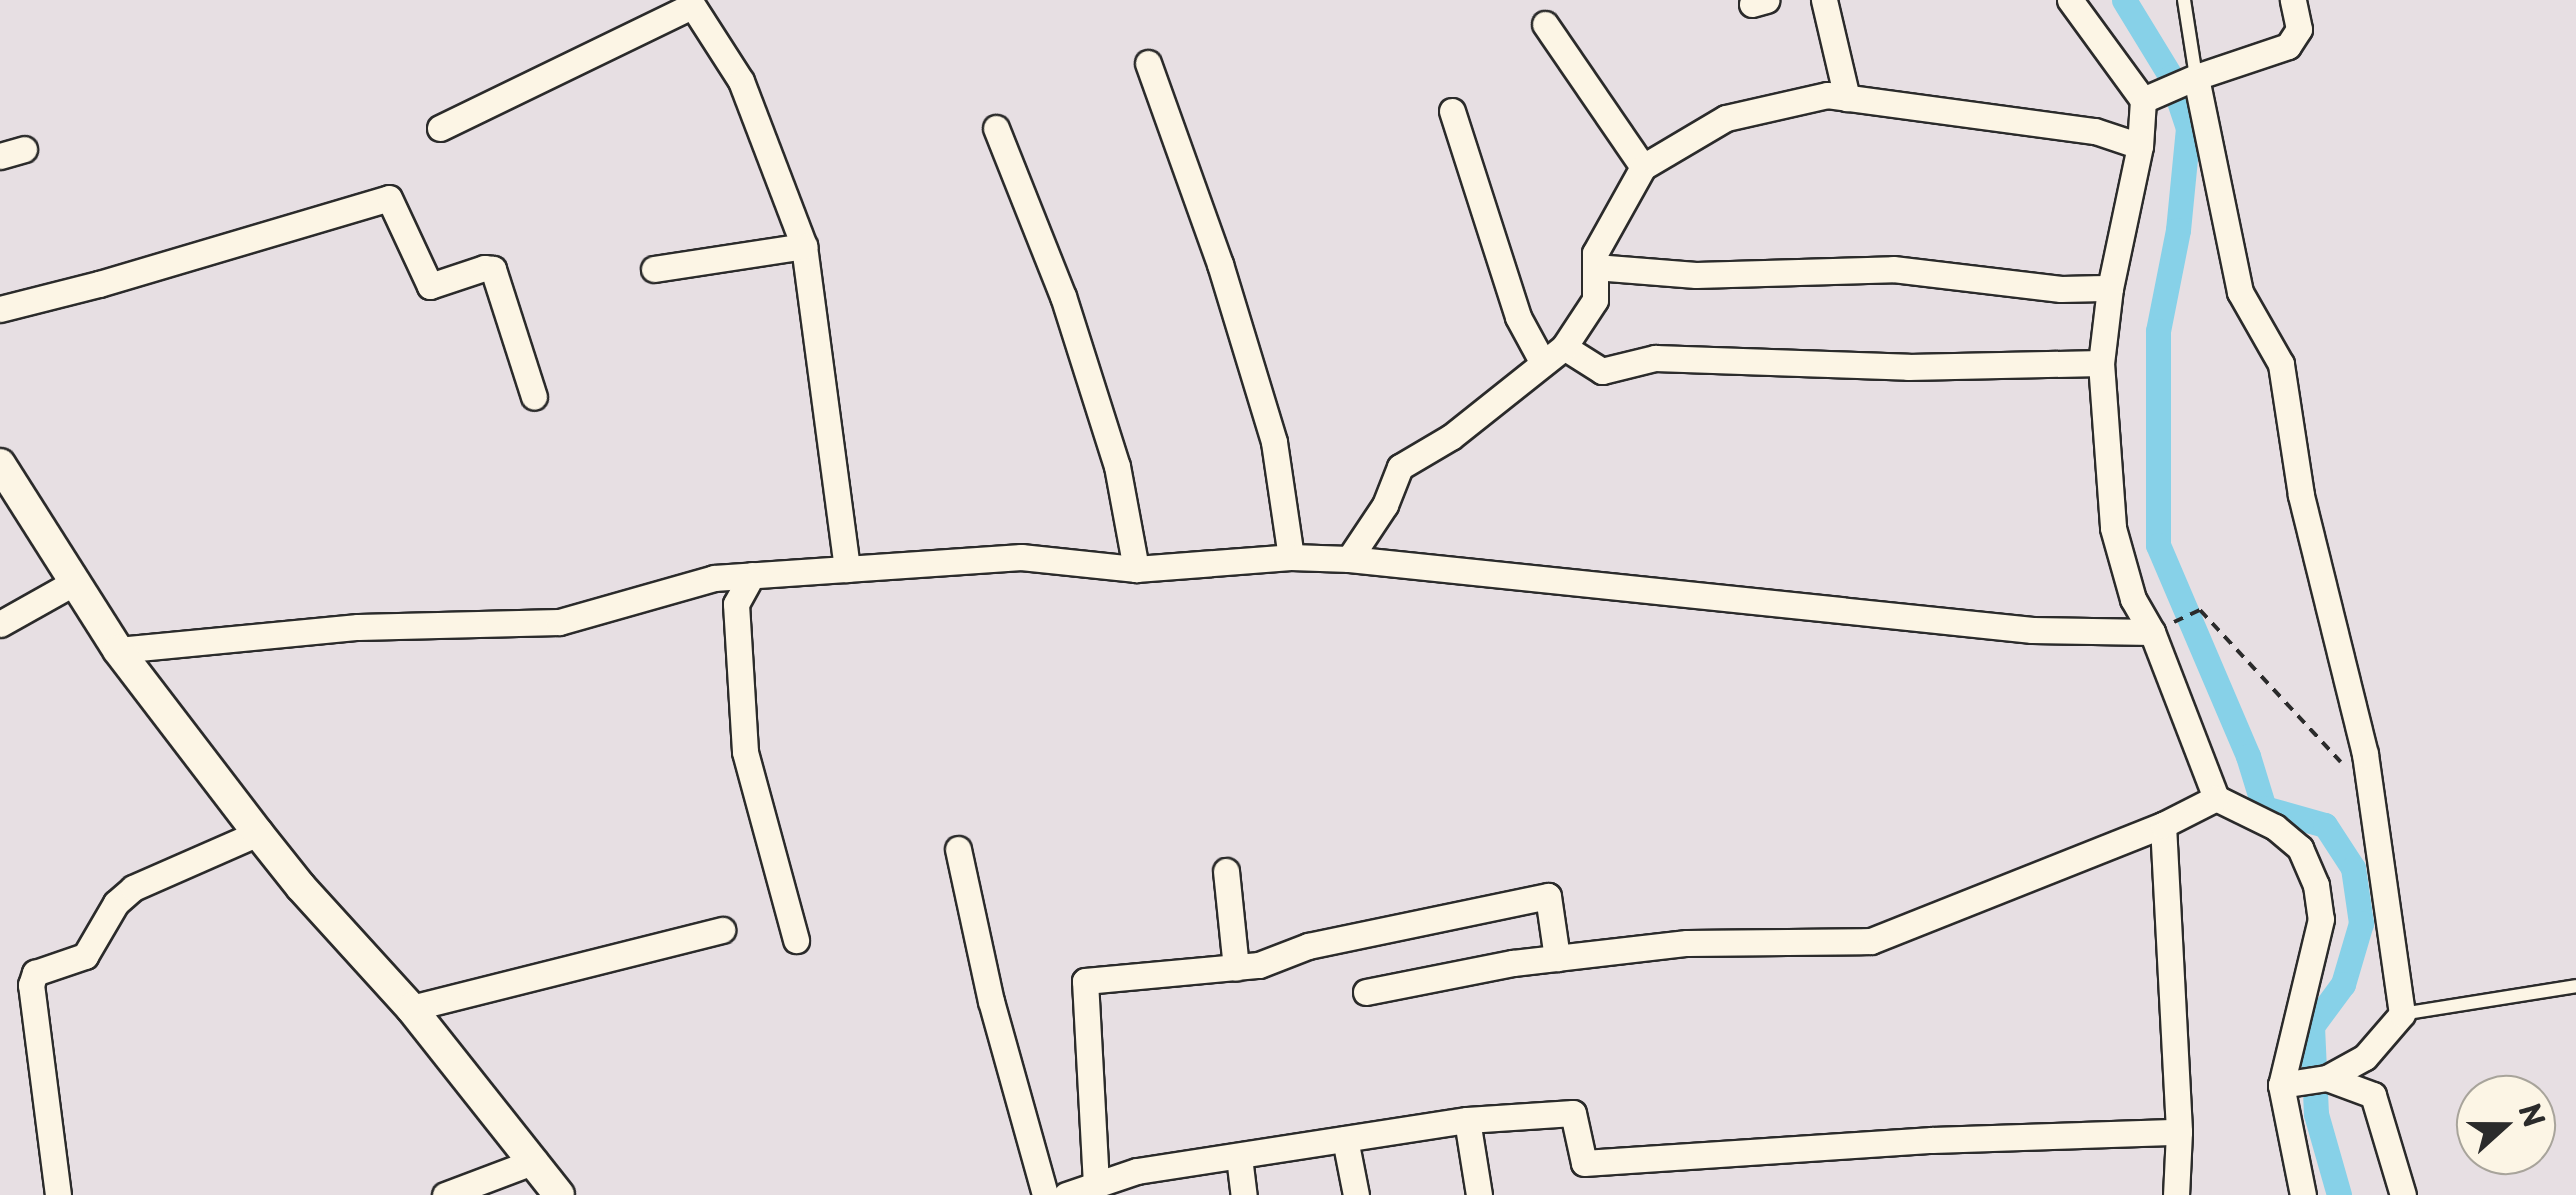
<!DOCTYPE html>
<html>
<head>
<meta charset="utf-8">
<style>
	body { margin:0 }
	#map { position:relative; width:2576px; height:1195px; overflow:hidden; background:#e7dfe3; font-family:"Playpen Sans",sans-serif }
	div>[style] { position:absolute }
	.canal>* { height:25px; margin:-12.5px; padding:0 12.5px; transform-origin:12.5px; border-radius:12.5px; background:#87d1e8 }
	.path>* { height:4px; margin-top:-2px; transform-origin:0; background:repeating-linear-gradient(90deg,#2b2b2b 0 10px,transparent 0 18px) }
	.roads { filter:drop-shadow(2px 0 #2b2b2b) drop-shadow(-2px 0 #2b2b2b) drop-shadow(0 2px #2b2b2b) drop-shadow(0 -2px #2b2b2b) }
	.service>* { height:12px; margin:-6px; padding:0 6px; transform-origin:6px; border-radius:6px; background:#fcf5e5 }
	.minor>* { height:25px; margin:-12.5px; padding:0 12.5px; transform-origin:12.5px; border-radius:12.5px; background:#fcf5e5 }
	.tertiary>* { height:30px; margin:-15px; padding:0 15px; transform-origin:15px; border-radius:15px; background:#fcf5e5 }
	span { translate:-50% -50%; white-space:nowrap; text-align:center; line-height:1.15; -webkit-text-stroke:8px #fcf5e5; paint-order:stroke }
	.north { position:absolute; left:2456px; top:1075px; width:100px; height:100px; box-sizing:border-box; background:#fcf5e5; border:2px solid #a8a49b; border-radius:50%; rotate:69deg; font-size:28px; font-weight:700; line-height:40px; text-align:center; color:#2b2b2b }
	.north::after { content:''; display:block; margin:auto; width:35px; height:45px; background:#2b2b2b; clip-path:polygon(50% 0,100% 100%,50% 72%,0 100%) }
</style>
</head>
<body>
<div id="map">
	<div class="canal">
		<div style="left:2124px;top:0;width:90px;rotate:58.6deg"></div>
		<div style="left:2171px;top:77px;width:54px;rotate:71.6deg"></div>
		<div style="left:2188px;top:128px;width:102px;rotate:95.6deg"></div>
		<div style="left:2178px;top:230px;width:103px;rotate:101.2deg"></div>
		<div style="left:2158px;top:331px;width:214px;rotate:90deg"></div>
		<div style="left:2158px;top:545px;width:229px;rotate:66.9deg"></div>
		<div style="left:2248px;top:756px;width:54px;rotate:72.9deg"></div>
		<div style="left:2264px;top:808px;width:63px;rotate:15.6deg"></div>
		<div style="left:2325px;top:825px;width:51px;rotate:56.9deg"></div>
		<div style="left:2353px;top:868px;width:56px;rotate:81.7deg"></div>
		<div style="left:2361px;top:923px;width:64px;rotate:106.4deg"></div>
		<div style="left:2343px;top:984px;width:52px;rotate:126.4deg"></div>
		<div style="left:2312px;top:1026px;width:88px;rotate:87.4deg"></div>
		<div style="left:2316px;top:1114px;width:84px;rotate:74.1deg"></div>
	</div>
	<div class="path">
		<div style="left:2174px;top:622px;width:29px;rotate:-25deg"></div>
		<div style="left:2200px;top:610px;width:207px;rotate:47.2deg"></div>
	</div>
	<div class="roads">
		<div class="service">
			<div style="left:2184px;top:0;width:78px;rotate:81.1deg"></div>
			<div style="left:2402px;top:1014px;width:176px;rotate:-9.1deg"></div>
		</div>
		<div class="minor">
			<div style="left:689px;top:0;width:96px;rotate:57.3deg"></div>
			<div style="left:741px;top:81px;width:177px;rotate:69.1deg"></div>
			<div style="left:804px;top:246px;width:326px;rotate:82.4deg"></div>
			<div style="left:1824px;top:0;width:101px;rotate:76.8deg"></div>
			<div style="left:2070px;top:0;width:124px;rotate:53.9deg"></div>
			<div style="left:2143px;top:100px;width:46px;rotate:93.7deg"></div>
			<div style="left:2140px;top:146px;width:145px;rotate:101.9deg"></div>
			<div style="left:2110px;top:288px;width:76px;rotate:96.8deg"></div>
			<div style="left:2101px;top:363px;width:165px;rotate:85.8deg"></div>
			<div style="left:2113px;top:528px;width:74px;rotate:74.3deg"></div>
			<div style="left:2133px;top:599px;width:38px;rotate:60deg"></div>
			<div style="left:2152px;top:632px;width:178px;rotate:68.9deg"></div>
			<div style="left:2216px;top:798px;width:66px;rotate:26.2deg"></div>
			<div style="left:2275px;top:827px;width:33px;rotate:40deg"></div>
			<div style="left:2300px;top:848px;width:40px;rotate:66.6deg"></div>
			<div style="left:2316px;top:885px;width:34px;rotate:82deg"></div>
			<div style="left:2321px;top:919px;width:171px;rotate:103.5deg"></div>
			<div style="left:2281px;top:1085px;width:112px;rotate:78.7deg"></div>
			<div style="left:1752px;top:4px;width:15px;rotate:-16deg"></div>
			<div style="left:1545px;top:24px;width:173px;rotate:55.6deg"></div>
			<div style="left:1148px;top:63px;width:214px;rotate:70.3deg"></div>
			<div style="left:1220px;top:264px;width:186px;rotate:73.1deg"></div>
			<div style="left:1274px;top:442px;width:116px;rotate:81.6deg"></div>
			<div style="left:2143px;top:100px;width:58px;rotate:-23.5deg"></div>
			<div style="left:1452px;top:111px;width:216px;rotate:72.2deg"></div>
			<div style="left:1518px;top:317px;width:52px;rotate:61.5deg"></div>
			<div style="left:440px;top:128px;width:279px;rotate:-25.9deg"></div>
			<div style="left:996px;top:128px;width:181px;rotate:68.3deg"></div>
			<div style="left:1063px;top:296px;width:178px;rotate:72.4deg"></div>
			<div style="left:1117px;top:466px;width:105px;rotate:79.5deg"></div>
			<div style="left:0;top:156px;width:25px;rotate:-16deg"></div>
			<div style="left:1595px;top:267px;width:101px;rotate:4.5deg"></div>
			<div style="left:1696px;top:275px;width:197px;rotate:-1.7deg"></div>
			<div style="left:1893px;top:269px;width:169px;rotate:6.8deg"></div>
			<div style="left:2061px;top:289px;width:49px;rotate:-1.2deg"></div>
			<div style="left:654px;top:269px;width:152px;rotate:-8.7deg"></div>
			<div style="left:0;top:309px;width:102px;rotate:-14.2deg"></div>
			<div style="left:99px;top:284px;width:302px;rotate:-16.5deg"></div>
			<div style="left:389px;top:198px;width:97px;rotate:65deg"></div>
			<div style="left:430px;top:286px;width:57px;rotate:-18.4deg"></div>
			<div style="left:484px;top:268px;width:9px;rotate:6deg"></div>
			<div style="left:493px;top:269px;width:134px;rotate:72.2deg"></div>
			<div style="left:1564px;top:347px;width:45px;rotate:32.3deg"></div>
			<div style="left:1602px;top:371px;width:55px;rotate:-13.8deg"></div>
			<div style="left:1655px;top:358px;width:253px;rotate:2deg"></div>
			<div style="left:1908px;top:367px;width:193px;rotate:-1.2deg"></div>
			<div style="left:1349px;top:559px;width:65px;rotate:-56.3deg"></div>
			<div style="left:1385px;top:505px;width:41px;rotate:-68.5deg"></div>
			<div style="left:1400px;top:467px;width:59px;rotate:-30.5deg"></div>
			<div style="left:1451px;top:437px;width:144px;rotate:-38.5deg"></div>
			<div style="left:1564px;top:347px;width:56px;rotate:-56.6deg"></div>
			<div style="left:1595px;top:300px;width:47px;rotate:-90deg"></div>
			<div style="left:1595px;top:253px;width:98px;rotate:-60.8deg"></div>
			<div style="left:1643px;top:167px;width:96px;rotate:-30.6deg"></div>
			<div style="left:1726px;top:118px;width:104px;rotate:-12.8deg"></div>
			<div style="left:1827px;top:95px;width:270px;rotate:7.7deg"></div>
			<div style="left:2095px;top:131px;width:47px;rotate:18.4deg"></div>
			<div style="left:752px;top:575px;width:33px;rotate:119deg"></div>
			<div style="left:736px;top:604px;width:148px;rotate:86.5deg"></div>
			<div style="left:745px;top:752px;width:195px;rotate:74.8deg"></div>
			<div style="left:0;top:624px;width:84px;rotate:-29.3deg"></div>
			<div style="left:118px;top:650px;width:241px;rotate:-5.5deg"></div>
			<div style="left:358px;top:627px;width:201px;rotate:-1.4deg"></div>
			<div style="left:559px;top:622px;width:161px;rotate:-15.8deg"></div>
			<div style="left:714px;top:578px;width:308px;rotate:-3.9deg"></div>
			<div style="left:1021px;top:557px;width:116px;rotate:6deg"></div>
			<div style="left:1136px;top:569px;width:155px;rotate:-4.4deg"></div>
			<div style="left:1291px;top:557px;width:58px;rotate:2deg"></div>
			<div style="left:1349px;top:559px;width:687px;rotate:5.93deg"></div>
			<div style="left:2032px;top:630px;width:120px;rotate:1deg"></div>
			<div style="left:2163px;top:825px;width:307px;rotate:87deg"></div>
			<div style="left:2179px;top:1132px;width:63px;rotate:92.7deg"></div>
			<div style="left:958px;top:849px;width:156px;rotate:77.8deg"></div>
			<div style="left:991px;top:1001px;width:201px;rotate:74.4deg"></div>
			<div style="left:1226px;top:871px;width:97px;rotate:84.1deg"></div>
			<div style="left:1366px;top:992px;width:150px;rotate:-11.2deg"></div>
			<div style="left:1513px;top:963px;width:175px;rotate:-6.6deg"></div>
			<div style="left:1687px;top:943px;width:184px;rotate:-0.6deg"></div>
			<div style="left:1871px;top:941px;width:314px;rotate:-21.7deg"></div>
			<div style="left:2163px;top:825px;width:59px;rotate:-27deg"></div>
			<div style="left:411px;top:1008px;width:321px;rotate:-14.1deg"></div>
			<div style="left:2327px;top:1078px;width:49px;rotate:20.3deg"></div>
			<div style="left:2373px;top:1095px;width:104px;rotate:73.3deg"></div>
			<div style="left:2281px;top:1085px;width:47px;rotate:-8.7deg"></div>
			<div style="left:2327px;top:1078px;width:43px;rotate:-28.9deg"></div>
			<div style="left:2365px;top:1057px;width:57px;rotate:-49.3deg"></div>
			<div style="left:2402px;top:1014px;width:263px;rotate:-98.1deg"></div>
			<div style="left:2365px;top:754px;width:267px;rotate:-103.9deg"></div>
			<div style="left:2301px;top:495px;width:133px;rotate:-98.7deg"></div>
			<div style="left:2281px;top:364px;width:83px;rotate:-119.7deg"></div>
			<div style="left:2240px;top:292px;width:219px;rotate:-101.6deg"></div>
			<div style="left:2196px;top:77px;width:97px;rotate:-18.6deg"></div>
			<div style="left:2288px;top:46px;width:20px;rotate:-57deg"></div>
			<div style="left:2299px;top:29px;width:30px;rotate:-102deg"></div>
			<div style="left:1467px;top:1120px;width:76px;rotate:80.9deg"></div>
			<div style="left:1345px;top:1139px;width:57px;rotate:78.9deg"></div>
			<div style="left:1239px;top:1157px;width:38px;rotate:83deg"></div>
			<div style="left:1096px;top:1184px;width:203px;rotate:-93.1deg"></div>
			<div style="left:1085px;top:981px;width:175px;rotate:-5.3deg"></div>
			<div style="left:1259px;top:965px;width:53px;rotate:-21.2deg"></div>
			<div style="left:1308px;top:946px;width:245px;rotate:-11.8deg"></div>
			<div style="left:1548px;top:896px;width:63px;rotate:81.7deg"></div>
			<div style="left:58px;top:1195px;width:212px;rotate:-97.3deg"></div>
			<div style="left:31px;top:985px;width:13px;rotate:-72deg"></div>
			<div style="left:35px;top:973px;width:53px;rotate:-18.8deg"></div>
			<div style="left:85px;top:956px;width:61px;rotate:-59.7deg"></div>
			<div style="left:116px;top:903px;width:23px;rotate:-41deg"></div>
			<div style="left:133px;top:888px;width:137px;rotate:-23.7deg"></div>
			<div style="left:445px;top:1195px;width:96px;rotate:-20.7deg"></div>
			<div style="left:1066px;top:1195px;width:75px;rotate:-18.7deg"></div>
			<div style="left:1137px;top:1171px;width:334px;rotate:-8.8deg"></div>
			<div style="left:1467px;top:1120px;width:106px;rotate:-3.8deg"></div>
			<div style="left:1573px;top:1113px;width:51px;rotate:77.6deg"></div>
			<div style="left:1584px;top:1163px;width:349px;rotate:-3.8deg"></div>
			<div style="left:1932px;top:1140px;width:247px;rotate:-1.9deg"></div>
		</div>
		<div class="tertiary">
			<div style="left:0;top:464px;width:220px;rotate:57.6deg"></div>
			<div style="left:118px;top:650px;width:230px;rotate:52.6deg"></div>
			<div style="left:258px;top:833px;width:69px;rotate:51.5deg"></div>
			<div style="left:301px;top:887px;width:164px;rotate:47.7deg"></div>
			<div style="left:411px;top:1008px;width:238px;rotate:51.6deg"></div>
		</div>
	</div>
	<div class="north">N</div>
</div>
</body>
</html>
